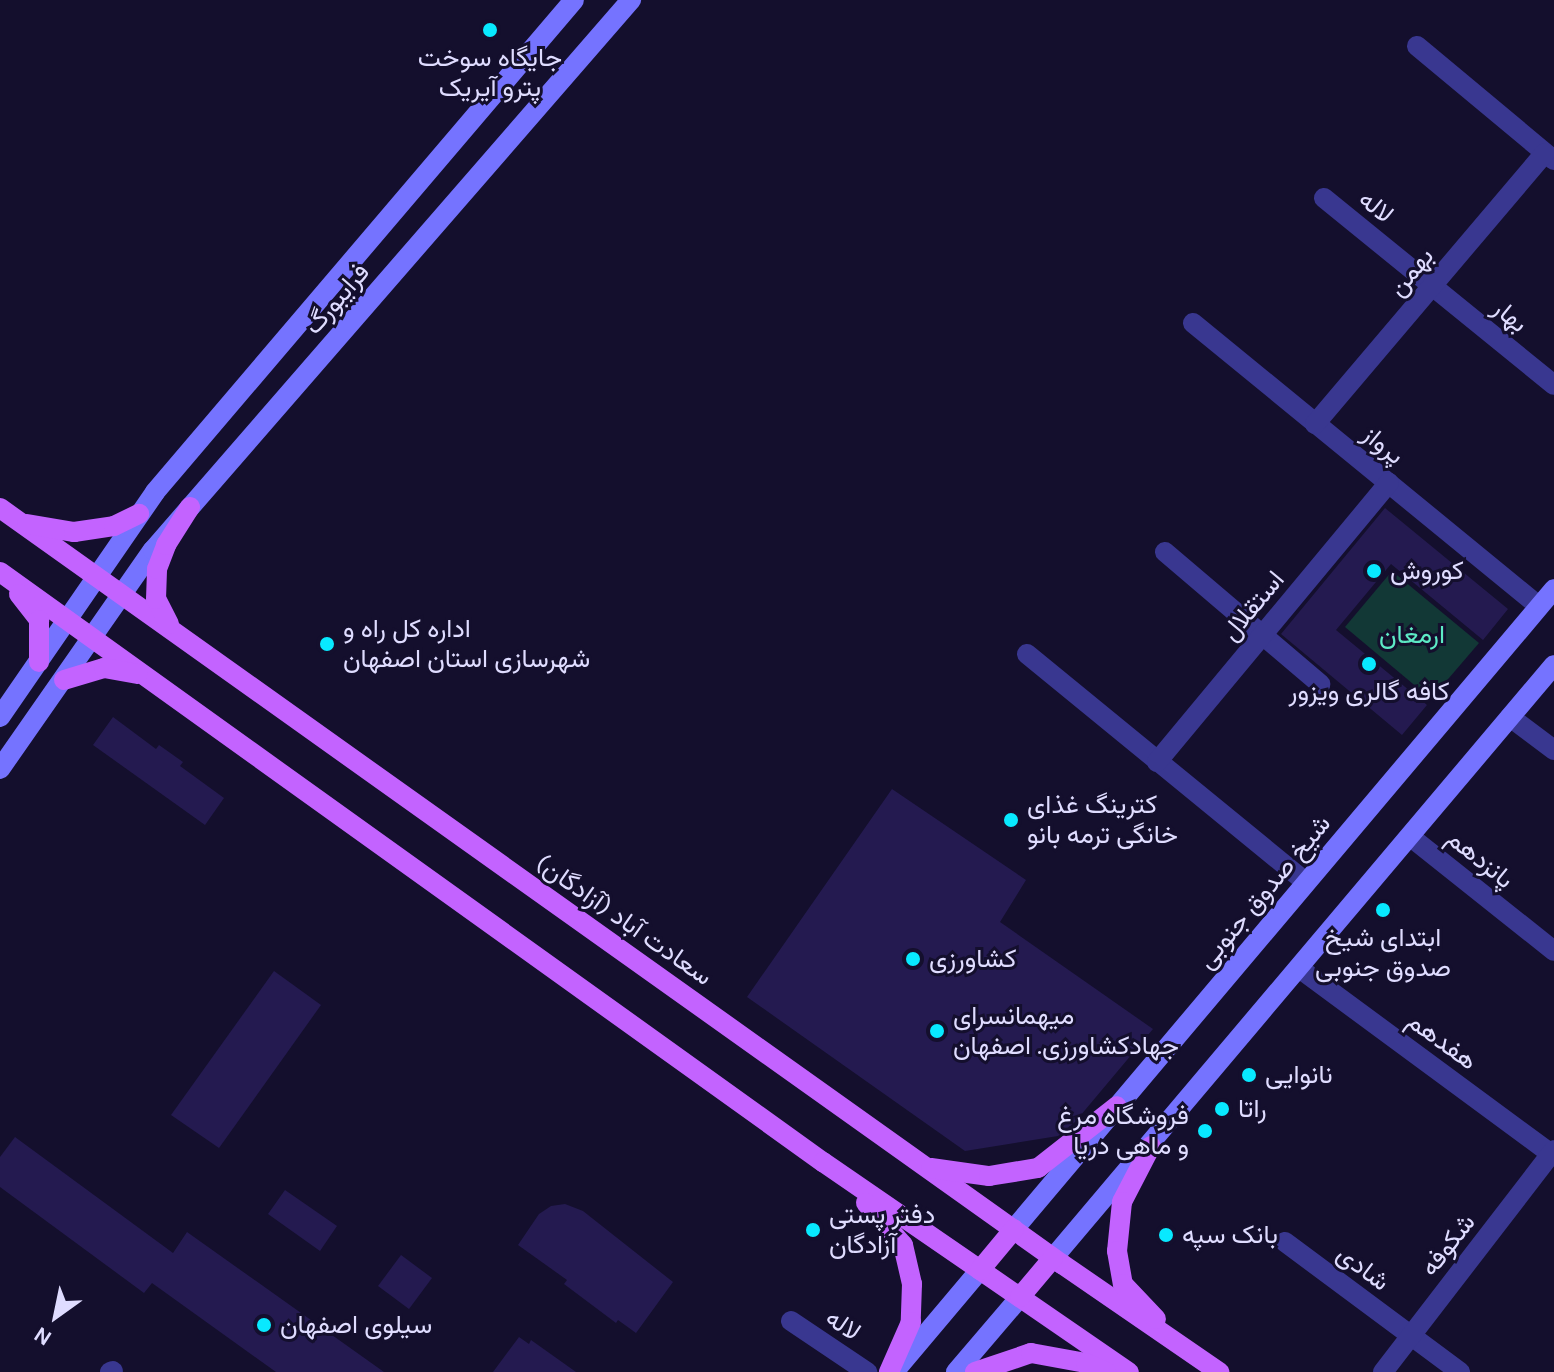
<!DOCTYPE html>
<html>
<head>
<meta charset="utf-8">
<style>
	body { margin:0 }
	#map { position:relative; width:1554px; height:1372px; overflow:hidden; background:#140f2d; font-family:Karla,Vazirmatn,sans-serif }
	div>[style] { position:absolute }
	.green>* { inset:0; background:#123836 }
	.building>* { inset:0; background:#241a50 }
	.street>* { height:20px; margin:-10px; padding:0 10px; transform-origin:10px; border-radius:10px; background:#393790 }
	.secondary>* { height:20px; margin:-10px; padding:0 10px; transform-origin:10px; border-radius:10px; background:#7573ff }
	.primary>* { height:20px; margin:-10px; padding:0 10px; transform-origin:10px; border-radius:10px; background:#c363ff }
	.dots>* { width:22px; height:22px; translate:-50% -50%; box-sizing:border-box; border:4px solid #140f2d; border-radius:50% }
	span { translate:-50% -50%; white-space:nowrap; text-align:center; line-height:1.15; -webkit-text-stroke:6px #140f2d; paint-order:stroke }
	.poi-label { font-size:26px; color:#dfdcff }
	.left { translate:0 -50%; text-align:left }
	.right { translate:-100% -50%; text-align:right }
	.street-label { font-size:26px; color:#dfdcff }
	.park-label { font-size:26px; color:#5deac5 }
	.north { position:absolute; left:16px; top:1276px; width:80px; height:80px; -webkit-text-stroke:6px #140f2d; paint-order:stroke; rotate:213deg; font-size:22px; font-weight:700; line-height:32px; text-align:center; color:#dfdcff }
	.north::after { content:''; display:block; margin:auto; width:28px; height:36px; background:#dfdcff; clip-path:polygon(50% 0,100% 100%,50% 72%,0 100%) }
</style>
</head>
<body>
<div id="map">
	<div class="green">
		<div style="clip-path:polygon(1392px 571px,1479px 643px,1431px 699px,1345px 627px)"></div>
	</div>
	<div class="building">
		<div style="clip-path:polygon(1385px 508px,1508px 609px,1483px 640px,1391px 564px,1336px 630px,1427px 705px,1402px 735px,1281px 634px)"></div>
		<div style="clip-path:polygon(113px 717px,156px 749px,159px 745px,183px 762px,180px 766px,224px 798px,205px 825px,93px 745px)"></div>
		<div style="clip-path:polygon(892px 789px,1026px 880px,1000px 922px,1153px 1029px,1075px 1122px,1058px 1136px,965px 1151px,747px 997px)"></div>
		<div style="clip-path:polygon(274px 971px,321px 1005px,219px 1148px,171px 1115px)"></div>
		<div style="clip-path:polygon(15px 1137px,173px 1253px,187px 1232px,384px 1372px,276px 1372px,152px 1283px,144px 1293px,0 1187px,0 1157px)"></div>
		<div style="clip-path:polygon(285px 1190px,337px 1226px,320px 1251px,268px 1214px)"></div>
		<div style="clip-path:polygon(565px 1204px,583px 1211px,673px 1282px,636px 1333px,618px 1320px,616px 1323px,564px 1284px,567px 1280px,518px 1245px,539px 1214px,551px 1206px)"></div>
		<div style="clip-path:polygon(401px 1255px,432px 1278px,409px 1309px,378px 1286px)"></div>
		<div style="clip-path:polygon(519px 1337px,529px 1344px,531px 1340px,576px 1372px,493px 1372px)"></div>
	</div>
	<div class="street">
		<div style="left:1417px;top:46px;width:178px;rotate:39.8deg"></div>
		<div style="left:1324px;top:198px;width:296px;rotate:39.1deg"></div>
		<div style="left:1193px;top:323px;width:447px;rotate:39.3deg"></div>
		<div style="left:1315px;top:424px;width:355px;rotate:-49.7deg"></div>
		<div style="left:1165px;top:552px;width:204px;rotate:40.4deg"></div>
		<div style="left:1027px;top:654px;width:360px;rotate:39.3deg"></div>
		<div style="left:1510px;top:717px;width:55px;rotate:36.9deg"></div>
		<div style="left:1157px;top:762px;width:363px;rotate:-50.3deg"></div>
		<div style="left:1412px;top:838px;width:181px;rotate:38.5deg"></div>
		<div style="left:1299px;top:968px;width:317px;rotate:36.4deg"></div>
		<div style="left:1285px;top:1242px;width:218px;rotate:36.6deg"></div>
		<div style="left:791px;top:1321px;width:92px;rotate:33.9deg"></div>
		<div style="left:110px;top:1372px;width:3px;rotate:-18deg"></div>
		<div style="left:1383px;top:1372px;width:280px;rotate:-52.4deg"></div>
	</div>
	<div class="secondary">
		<div style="left:0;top:717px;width:273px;rotate:-55.4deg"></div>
		<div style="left:155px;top:492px;width:646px;rotate:-49.58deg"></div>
		<div style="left:0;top:769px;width:267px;rotate:-55.1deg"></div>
		<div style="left:153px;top:550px;width:729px;rotate:-49.01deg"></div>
		<div style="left:1014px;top:1229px;width:837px;rotate:-49.84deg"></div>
		<div style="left:1053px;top:1258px;width:776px;rotate:-49.81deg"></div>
		<div style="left:894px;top:1372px;width:133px;rotate:-49.9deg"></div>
		<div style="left:956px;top:1372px;width:99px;rotate:-49.5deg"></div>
	</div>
	<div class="primary">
		<div style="left:0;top:508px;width:1304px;rotate:35.45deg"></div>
		<div style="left:1062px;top:1264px;width:191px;rotate:34.5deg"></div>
		<div style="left:27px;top:524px;width:48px;rotate:9.7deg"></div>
		<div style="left:74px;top:532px;width:40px;rotate:-8.5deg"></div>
		<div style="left:114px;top:526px;width:28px;rotate:-26deg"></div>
		<div style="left:0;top:572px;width:1013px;rotate:35.64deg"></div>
		<div style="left:823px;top:1162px;width:371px;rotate:34.5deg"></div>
		<div style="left:19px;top:594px;width:33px;rotate:52deg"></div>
		<div style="left:39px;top:620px;width:42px;rotate:90deg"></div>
		<div style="left:169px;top:624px;width:28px;rotate:-117deg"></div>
		<div style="left:156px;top:599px;width:30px;rotate:-88deg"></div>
		<div style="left:157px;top:569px;width:26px;rotate:-69deg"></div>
		<div style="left:166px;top:545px;width:45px;rotate:-57.7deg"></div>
		<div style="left:64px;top:680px;width:42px;rotate:-16.7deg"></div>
		<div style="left:104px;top:668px;width:34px;rotate:10deg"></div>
		<div style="left:1151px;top:1146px;width:63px;rotate:117.4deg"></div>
		<div style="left:1122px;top:1202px;width:49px;rotate:95.8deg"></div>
		<div style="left:1117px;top:1251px;width:34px;rotate:80deg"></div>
		<div style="left:1123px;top:1284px;width:48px;rotate:46.7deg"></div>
		<div style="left:931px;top:1168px;width:59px;rotate:7.9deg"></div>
		<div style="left:989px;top:1176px;width:50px;rotate:-9.3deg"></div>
		<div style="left:1038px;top:1168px;width:100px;rotate:-38.1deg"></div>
		<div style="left:866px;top:1203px;width:56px;rotate:48.6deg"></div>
		<div style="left:903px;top:1245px;width:40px;rotate:77deg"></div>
		<div style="left:912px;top:1284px;width:38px;rotate:92deg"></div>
		<div style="left:911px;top:1322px;width:55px;rotate:113.7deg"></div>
		<div style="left:980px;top:1270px;width:53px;rotate:-50.3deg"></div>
		<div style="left:1020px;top:1297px;width:51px;rotate:-49.8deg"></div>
		<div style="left:975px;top:1372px;width:59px;rotate:-18.7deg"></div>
		<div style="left:1031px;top:1353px;width:56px;rotate:10.3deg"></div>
		<div style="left:1086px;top:1363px;width:22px;rotate:24deg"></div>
	</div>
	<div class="dots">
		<div style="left:490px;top:30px;background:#08e9ff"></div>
		<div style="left:1374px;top:571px;background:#08e9ff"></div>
		<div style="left:327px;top:644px;background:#08e9ff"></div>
		<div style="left:1369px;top:664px;background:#08e9ff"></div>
		<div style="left:1011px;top:820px;background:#08e9ff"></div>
		<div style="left:1383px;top:910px;background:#08e9ff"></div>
		<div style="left:913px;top:959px;background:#08e9ff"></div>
		<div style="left:937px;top:1031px;background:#08e9ff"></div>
		<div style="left:1249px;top:1075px;background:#08e9ff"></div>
		<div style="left:1222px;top:1109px;background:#08e9ff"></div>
		<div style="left:1205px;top:1131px;background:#08e9ff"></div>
		<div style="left:813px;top:1230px;background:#08e9ff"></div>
		<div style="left:1166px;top:1235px;background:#08e9ff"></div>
		<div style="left:264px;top:1325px;background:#08e9ff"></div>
	</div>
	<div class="poi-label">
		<span style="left:490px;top:73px">جایگاه سوخت<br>پترو آیریک</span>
		<span class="left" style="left:1390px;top:571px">کوروش</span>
		<span class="left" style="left:343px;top:644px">اداره کل راه و<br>شهرسازی استان اصفهان</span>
		<span style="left:1369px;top:692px">کافه گالری ویزور</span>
		<span class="left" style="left:1027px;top:820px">کترینگ غذای<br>خانگی ترمه بانو</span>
		<span style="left:1383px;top:953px">ابتدای شیخ<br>صدوق جنوبی</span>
		<span class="left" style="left:929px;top:959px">کشاورزی</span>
		<span class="left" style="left:953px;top:1031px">میهمانسرای<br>جهادکشاورزی. اصفهان</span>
		<span class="left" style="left:1265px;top:1075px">نانوایی</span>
		<span class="left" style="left:1238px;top:1109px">راتا</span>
		<span class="right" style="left:1189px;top:1131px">فروشگاه مرغ<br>و ماهی دریا</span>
		<span class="left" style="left:829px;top:1230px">دفتر پستی<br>آزادگان</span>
		<span class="left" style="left:1182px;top:1235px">بانک سپه</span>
		<span class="left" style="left:280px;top:1325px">سیلوی اصفهان</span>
	</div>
	<div class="street-label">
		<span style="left:1376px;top:207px;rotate:39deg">لاله</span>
		<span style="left:1411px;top:272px;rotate:-50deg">بهمن</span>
		<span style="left:337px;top:299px;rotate:-49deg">فرایبورگ</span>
		<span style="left:1510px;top:316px;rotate:39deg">بهار</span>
		<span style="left:1383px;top:445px;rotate:39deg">پرواز</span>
		<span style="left:1253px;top:606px;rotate:-50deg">استقلال</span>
		<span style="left:1480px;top:859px;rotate:39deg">پانزدهم</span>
		<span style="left:1264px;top:892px;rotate:-50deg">شیخ صدوق جنوبی</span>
		<span style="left:624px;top:920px;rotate:35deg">سعادت آباد (آزادگان)</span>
		<span style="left:1442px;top:1041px;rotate:36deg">هفدهم</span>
		<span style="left:1448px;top:1245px;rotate:-52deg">شکوفه</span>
		<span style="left:1363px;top:1268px;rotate:37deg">شادی</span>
		<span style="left:843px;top:1325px;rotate:34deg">لاله</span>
	</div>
	<div class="park-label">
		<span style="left:1412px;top:635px">ارمغان</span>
	</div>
	<div class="north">N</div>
</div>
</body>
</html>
